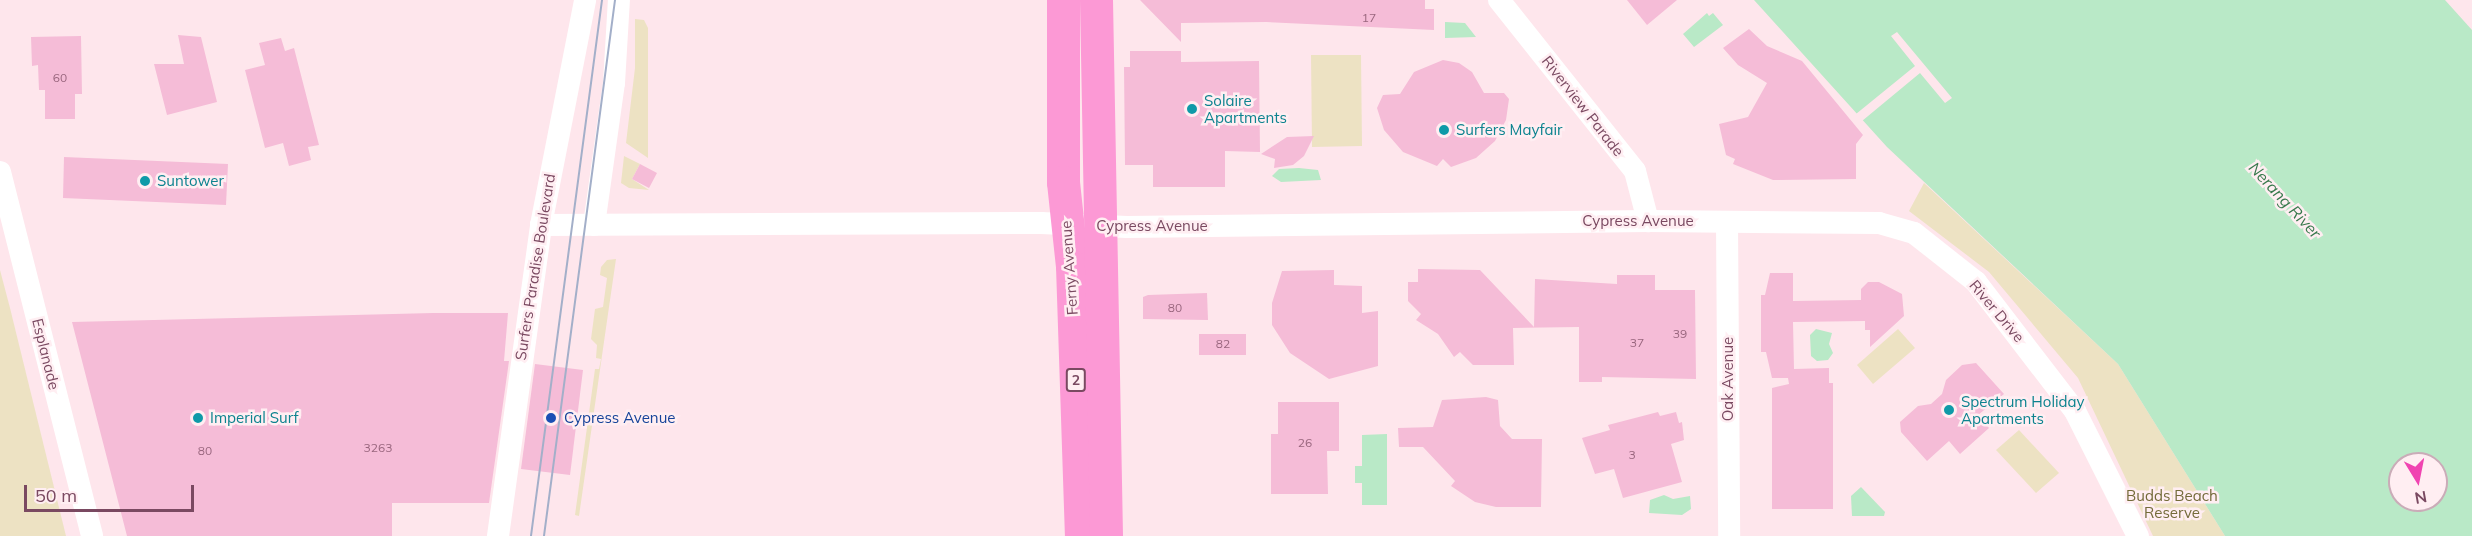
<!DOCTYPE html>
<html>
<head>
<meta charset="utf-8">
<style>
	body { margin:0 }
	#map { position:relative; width:2472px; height:536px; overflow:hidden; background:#fee6ec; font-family:Mulish,sans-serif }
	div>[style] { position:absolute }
	.green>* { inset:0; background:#ede2c3 }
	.water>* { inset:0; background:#b9e9c7 }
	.pier>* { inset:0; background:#fee6ec }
	.building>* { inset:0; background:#f5bcd7 }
	.minor>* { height:22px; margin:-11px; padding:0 11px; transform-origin:11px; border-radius:11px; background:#fff }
	.highway>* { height:33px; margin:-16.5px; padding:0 16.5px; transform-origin:16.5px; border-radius:16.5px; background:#fc99d5 }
	.tram>* { height:1.5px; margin:-0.75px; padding:0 0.75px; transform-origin:0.75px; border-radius:0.75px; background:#a3afc9 }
	.dots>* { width:16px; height:16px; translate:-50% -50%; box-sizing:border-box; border:3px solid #ffeef2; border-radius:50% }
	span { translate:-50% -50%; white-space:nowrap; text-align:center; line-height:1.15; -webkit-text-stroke:5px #ffeef2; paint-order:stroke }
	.number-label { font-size:12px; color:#99667e }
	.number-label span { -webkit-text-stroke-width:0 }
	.shield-label span { padding:2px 4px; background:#ffeef2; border:2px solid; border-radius:4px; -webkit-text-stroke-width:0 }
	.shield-label { font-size:14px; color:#7a4961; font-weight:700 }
	.culture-label { font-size:15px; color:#0d838f }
	.left { translate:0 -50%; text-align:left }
	.street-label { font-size:15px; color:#7a4961 }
	.transit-label { font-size:15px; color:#164399 }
	.park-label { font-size:15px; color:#746b3a }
	.water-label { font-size:16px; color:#38794c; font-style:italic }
	.north { position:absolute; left:2388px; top:452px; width:60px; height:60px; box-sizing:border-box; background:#ffeef2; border:2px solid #caacb8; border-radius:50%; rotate:170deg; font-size:16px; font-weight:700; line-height:24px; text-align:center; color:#7a4961 }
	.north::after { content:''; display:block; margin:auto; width:21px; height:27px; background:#f044b1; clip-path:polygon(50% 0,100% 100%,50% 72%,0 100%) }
	.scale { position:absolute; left:24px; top:485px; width:170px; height:27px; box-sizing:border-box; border:3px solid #7a4961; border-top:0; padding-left:8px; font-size:18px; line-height:21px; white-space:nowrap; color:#7a4961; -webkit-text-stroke:4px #ffeef2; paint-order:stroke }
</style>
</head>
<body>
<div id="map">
	<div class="green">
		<div style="clip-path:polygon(635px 19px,644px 20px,648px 28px,648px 158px,626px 143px,635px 68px)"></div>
		<div style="clip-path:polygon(1311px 55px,1361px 55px,1362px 146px,1312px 147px)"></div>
		<div style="clip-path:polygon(624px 156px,640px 164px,632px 179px,649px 190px,629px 188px,621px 183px)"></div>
		<div style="clip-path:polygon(1924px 183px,2118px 364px,2225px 536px,2153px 536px,2078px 378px,1989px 272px,1909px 211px)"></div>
		<div style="clip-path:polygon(616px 259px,609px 307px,579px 516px,575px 515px,595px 369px,599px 369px,601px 359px,596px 358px,597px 345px,591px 339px,595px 309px,603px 307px,607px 278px,600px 275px,601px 267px,607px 260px)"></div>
		<div style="clip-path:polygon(0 270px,10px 308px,66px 536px,0 536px)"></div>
		<div style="clip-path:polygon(1898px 329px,1915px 348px,1873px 384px,1857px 365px)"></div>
		<div style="clip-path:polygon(2019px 430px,2059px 473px,2036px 493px,1996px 450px)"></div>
	</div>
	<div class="water">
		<div style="clip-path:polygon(evenodd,1754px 0,2445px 0,2472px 30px,2472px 536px,2225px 536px,2118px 364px,1887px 147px,1754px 0,2400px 464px,2436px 464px,2436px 500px,2400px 500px,2400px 464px)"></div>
		<div style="clip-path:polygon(1707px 13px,1709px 16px,1713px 13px,1723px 25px,1694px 47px,1683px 34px)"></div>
		<div style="clip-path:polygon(1445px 22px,1465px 23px,1476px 37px,1445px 38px)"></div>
		<div style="clip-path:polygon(1299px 168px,1318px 170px,1321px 180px,1281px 182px,1272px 176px,1279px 169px)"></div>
		<div style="clip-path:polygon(1816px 329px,1832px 333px,1829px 344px,1833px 353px,1828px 360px,1817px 361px,1811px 356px,1810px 335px)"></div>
		<div style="clip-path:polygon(1387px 434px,1387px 505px,1362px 505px,1362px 483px,1355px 483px,1355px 466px,1362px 466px,1362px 435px)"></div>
		<div style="clip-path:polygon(1861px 487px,1885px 512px,1884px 516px,1852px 516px,1851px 496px)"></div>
		<div style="clip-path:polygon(1664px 495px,1673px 499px,1690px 496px,1691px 509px,1682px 515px,1649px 513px,1650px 500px)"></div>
	</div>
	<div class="pier">
		<div style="clip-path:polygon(1897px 32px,1952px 98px,1945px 103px,1920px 73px,1862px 121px,1856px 114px,1915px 66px,1891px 36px)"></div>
	</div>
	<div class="building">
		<div style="clip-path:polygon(1140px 0,1425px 0,1425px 9px,1434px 9px,1434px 30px,1266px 22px,1181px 23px,1181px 42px)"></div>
		<div style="clip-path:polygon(1627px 0,1677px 0,1647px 25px)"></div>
		<div style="clip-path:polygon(1749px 29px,1767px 46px,1802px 61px,1863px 135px,1856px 144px,1856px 179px,1773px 180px,1733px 164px,1735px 159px,1726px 155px,1719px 124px,1748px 117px,1767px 83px,1738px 65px,1723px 48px)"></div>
		<div style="clip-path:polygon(178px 35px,201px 37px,217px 102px,167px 115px,154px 64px,184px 64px)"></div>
		<div style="clip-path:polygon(81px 36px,82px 94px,75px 94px,75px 119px,45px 119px,45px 90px,39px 90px,38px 65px,32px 66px,31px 37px)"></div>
		<div style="clip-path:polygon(281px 38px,285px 51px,294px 48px,319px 145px,308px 147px,311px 160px,289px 166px,283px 143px,265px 148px,245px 70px,265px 65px,259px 43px)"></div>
		<div style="clip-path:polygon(1130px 51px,1181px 51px,1181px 62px,1259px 61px,1260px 152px,1225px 151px,1225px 187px,1153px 187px,1153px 165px,1125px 165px,1124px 67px,1130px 67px)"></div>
		<div style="clip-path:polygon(1443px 60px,1459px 63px,1472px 72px,1484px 93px,1504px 93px,1509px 99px,1506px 120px,1495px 141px,1476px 158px,1451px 167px,1443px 159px,1437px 166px,1403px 152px,1384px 130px,1377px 108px,1383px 95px,1400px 94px,1414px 72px)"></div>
		<div style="clip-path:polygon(1314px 136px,1304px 156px,1293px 165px,1274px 168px,1275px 159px,1261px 154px,1287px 137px)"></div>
		<div style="clip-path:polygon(64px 157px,228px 164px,226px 205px,63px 198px)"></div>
		<div style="clip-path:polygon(640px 164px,657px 173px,649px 188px,632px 179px)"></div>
		<div style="clip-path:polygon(1418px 269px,1480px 270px,1534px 327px,1535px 279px,1617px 284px,1617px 275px,1655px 275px,1655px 290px,1695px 290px,1696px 379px,1602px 377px,1602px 382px,1579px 382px,1579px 327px,1513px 328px,1514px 365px,1473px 365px,1460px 352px,1454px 357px,1438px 334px,1416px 320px,1421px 314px,1408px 301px,1408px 282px,1418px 282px)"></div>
		<div style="clip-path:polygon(1334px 270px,1334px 285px,1362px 286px,1362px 313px,1378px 311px,1378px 366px,1329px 379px,1290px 353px,1272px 325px,1272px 303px,1282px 271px)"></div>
		<div style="clip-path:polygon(1770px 273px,1793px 273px,1793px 301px,1861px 300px,1861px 289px,1868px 282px,1879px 282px,1902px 294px,1904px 316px,1870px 347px,1870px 330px,1865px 330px,1865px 321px,1793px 322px,1794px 369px,1829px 368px,1829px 383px,1833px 383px,1833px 509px,1772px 509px,1772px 388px,1789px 384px,1788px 378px,1772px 378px,1766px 352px,1761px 352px,1761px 295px,1765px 295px)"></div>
		<div style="clip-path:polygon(1207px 293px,1208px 320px,1143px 319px,1143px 297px,1148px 295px)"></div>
		<div style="clip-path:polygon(433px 313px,508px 313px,504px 361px,509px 361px,489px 503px,392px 503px,392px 536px,127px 536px,72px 322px)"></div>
		<div style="clip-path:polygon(1199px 334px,1246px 334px,1246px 355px,1199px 355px)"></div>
		<div style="clip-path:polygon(1976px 363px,2004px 394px,1978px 415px,1989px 428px,1960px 454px,1949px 441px,1927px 461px,1901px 432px,1900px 422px,1918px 406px,1931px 404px,1942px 394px,1946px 380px,1962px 365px)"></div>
		<div style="clip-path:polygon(535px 364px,583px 370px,570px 475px,521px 469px)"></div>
		<div style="clip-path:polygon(1486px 397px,1498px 400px,1500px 426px,1512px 439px,1542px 439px,1541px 507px,1496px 507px,1475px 502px,1451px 486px,1455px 481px,1423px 447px,1399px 447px,1398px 428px,1433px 427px,1442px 400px)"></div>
		<div style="clip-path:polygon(1278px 402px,1339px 402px,1339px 451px,1327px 451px,1328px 494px,1271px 494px,1271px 434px,1278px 434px)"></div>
		<div style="clip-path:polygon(1658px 412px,1660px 416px,1676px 412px,1679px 423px,1682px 422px,1684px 440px,1671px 444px,1682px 482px,1623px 498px,1614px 469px,1595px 474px,1582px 438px,1610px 430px,1608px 425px)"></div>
	</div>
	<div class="minor">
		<div style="left:1499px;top:0;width:218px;rotate:51.5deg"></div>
		<div style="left:1635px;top:171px;width:52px;rotate:75.4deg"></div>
		<div style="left:0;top:172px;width:375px;rotate:75.8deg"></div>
		<div style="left:1727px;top:222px;width:314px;rotate:89.6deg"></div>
		<div style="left:541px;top:225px;width:500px;rotate:-0.23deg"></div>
		<div style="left:1041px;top:223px;width:86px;rotate:2.7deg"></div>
		<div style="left:1127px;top:227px;width:521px;rotate:-0.66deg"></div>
		<div style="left:1648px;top:221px;width:231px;rotate:0.5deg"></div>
		<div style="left:1879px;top:223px;width:36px;rotate:16deg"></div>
		<div style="left:1914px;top:233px;width:79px;rotate:38.3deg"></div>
		<div style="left:1976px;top:282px;width:163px;rotate:52.5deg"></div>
		<div style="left:2075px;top:411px;width:140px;rotate:63.3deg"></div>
		<div style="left:594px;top:225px;width:143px;rotate:-82deg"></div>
		<div style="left:614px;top:83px;width:83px;rotate:-86.6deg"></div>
		<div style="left:498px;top:536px;width:314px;rotate:-82.1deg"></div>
		<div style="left:541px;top:225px;width:229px;rotate:-78.9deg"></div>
	</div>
	<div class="highway">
		<div style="left:1063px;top:0;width:182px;rotate:90deg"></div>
		<div style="left:1063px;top:182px;width:84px;rotate:83.9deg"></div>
		<div style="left:1072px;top:266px;width:270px;rotate:88.1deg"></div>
		<div style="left:1096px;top:0;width:536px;rotate:88.93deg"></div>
	</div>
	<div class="tram">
		<div style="left:531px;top:536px;width:541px;rotate:-82.45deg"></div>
		<div style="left:544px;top:536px;width:541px;rotate:-82.45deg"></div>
	</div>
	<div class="dots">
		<div style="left:1192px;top:109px;background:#0f9aa8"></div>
		<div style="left:1444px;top:130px;background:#0f9aa8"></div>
		<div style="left:145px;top:181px;background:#0f9aa8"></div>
		<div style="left:1949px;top:410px;background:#0f9aa8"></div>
		<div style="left:198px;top:418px;background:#0f9aa8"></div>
		<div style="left:551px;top:418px;background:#1a4fb4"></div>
	</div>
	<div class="number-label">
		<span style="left:1369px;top:18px">17</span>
		<span style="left:60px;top:78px">60</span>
		<span style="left:1175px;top:308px">80</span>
		<span style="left:1680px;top:334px">39</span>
		<span style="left:1637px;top:343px">37</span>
		<span style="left:1223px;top:344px">82</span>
		<span style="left:1305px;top:443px">26</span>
		<span style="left:378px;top:448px">3263</span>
		<span style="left:205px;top:451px">80</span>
		<span style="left:1632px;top:455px">3</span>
	</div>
	<div class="shield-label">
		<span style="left:1076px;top:380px">2</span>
	</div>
	<div class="culture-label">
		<span class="left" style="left:1204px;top:109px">Solaire<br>Apartments</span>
		<span class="left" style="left:1456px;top:130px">Surfers Mayfair</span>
		<span class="left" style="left:157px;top:181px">Suntower</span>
		<span class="left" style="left:1961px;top:410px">Spectrum Holiday<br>Apartments</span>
		<span class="left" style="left:210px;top:418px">Imperial Surf</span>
	</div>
	<div class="street-label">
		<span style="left:1583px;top:106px;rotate:52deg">Riverview Parade</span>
		<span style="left:1638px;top:221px">Cypress Avenue</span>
		<span style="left:1152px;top:226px">Cypress Avenue</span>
		<span style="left:535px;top:267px;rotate:-81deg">Surfers Paradise Boulevard</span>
		<span style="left:1069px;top:268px;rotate:-94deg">Ferny Avenue</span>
		<span style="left:1997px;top:311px;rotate:50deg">River Drive</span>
		<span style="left:46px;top:354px;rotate:76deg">Esplanade</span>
		<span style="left:1728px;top:379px;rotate:-90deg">Oak Avenue</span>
	</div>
	<div class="transit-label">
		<span class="left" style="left:564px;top:418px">Cypress Avenue</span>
	</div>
	<div class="park-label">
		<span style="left:2172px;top:504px">Budds Beach<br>Reserve</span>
	</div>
	<div class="water-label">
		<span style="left:2285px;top:200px;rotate:47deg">Nerang River</span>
	</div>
	<div class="north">N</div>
	<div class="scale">50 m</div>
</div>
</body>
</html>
